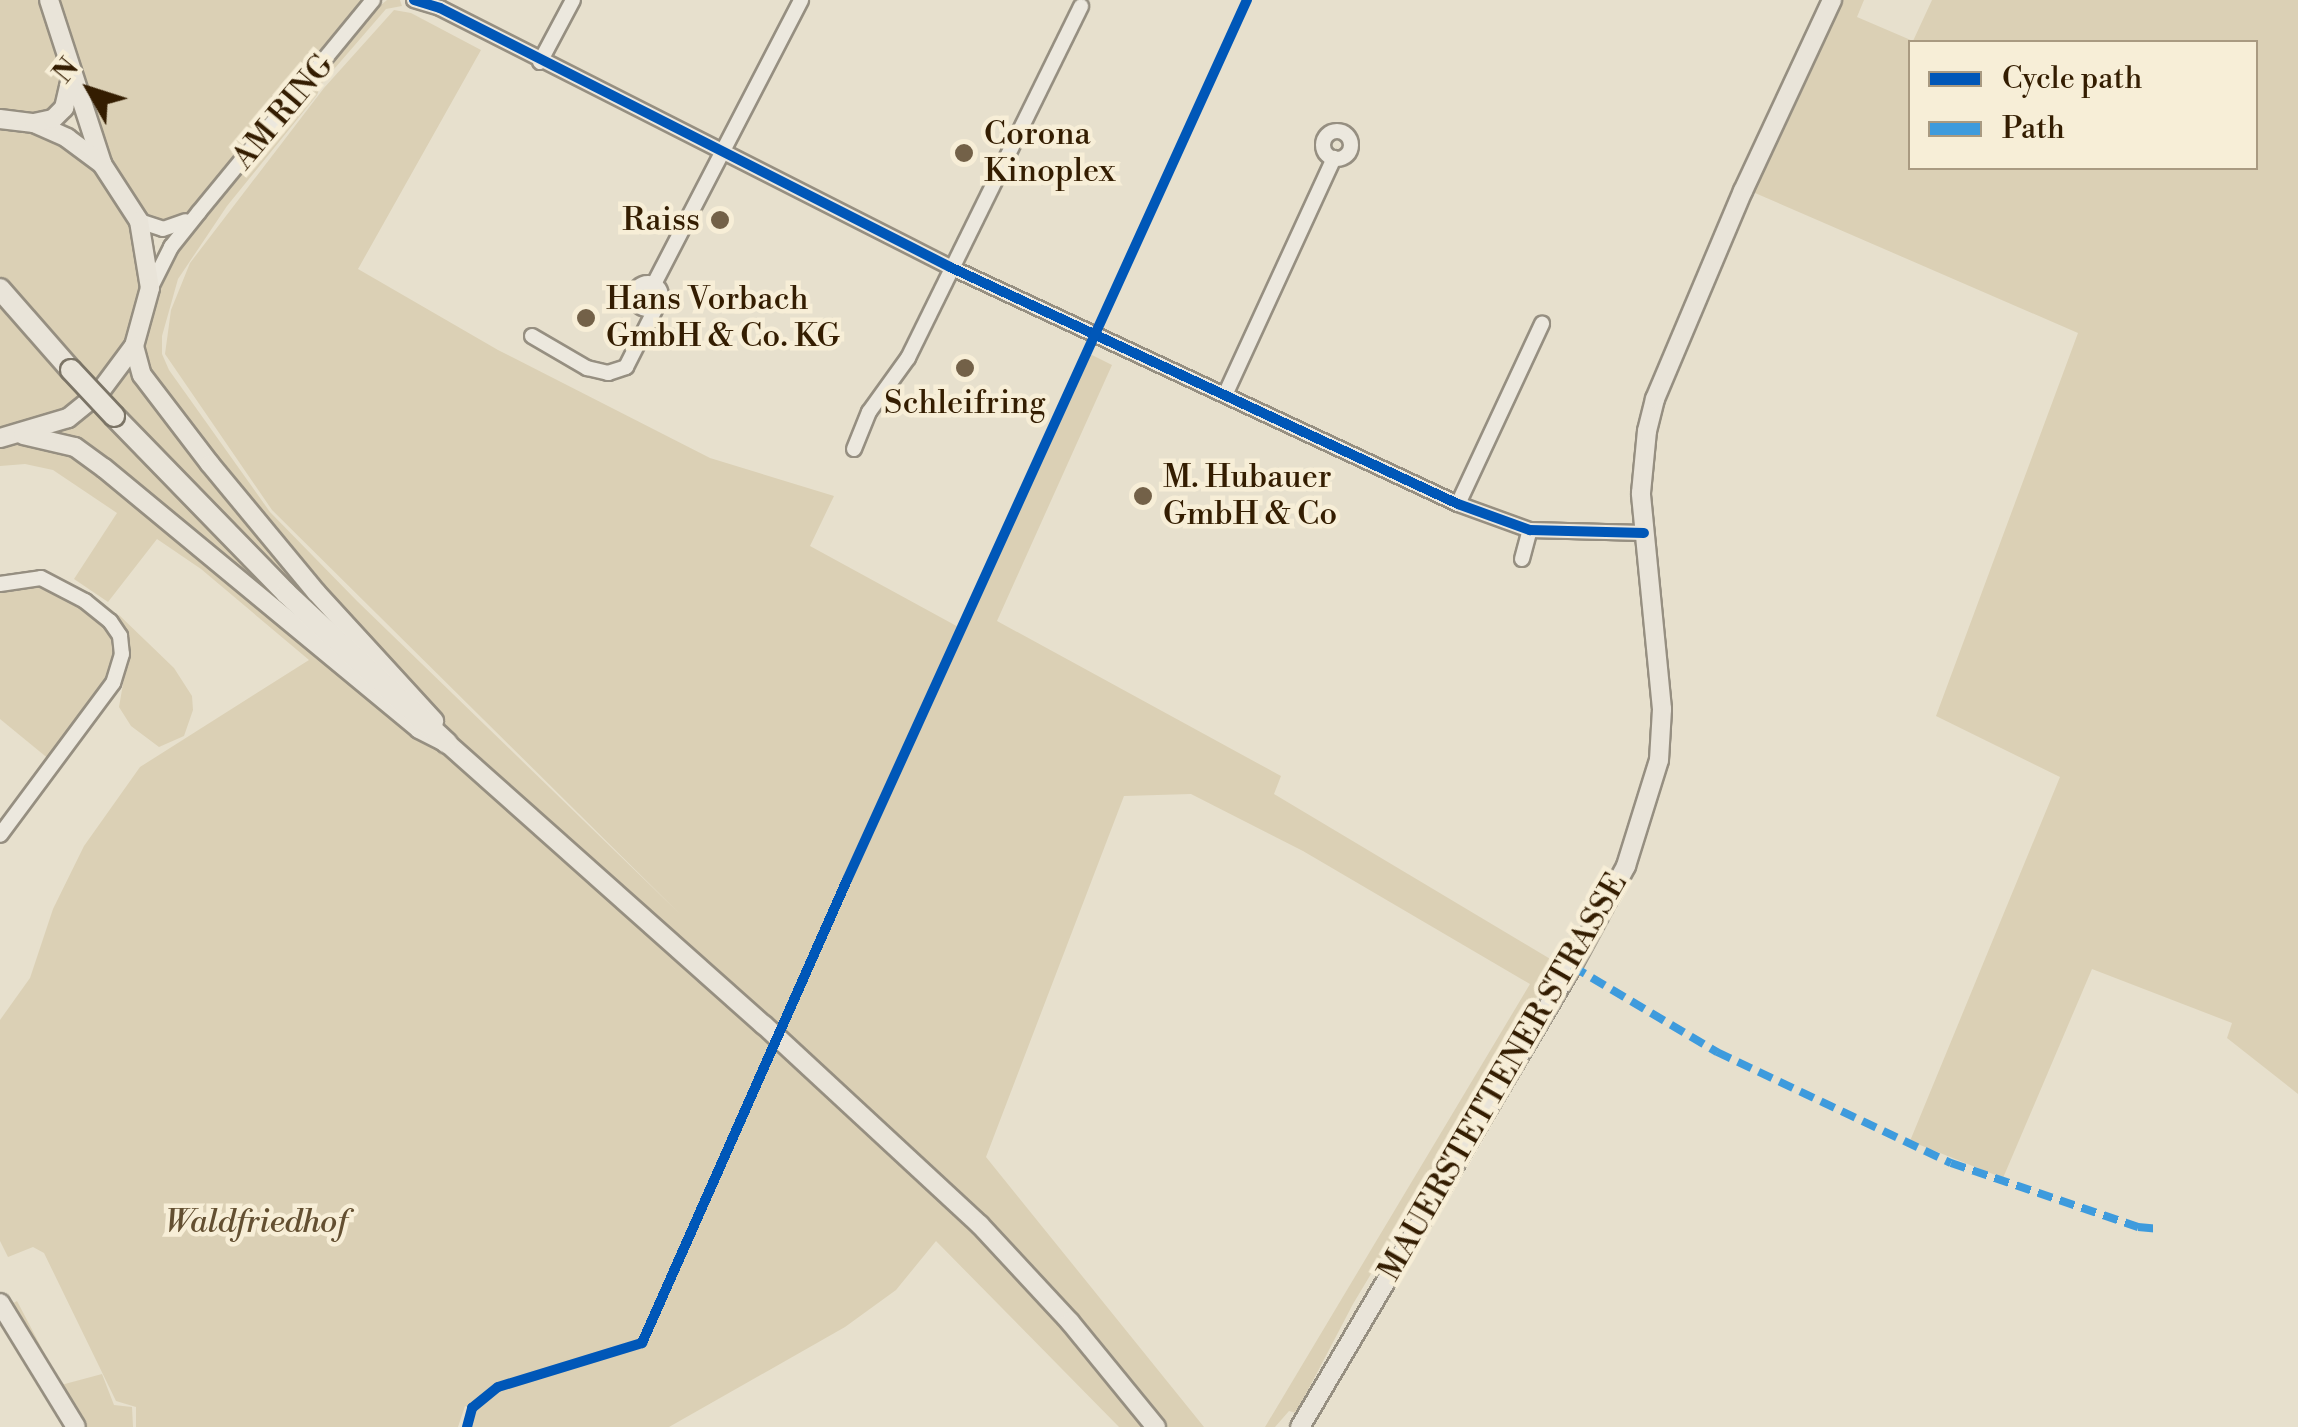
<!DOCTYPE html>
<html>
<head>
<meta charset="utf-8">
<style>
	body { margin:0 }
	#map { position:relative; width:2298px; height:1427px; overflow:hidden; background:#e7e0cd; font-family:"Libre Bodoni",serif }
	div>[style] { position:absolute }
	.green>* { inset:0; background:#dbd0b5 }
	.roads { filter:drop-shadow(2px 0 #968f81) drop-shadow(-2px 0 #968f81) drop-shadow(0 2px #968f81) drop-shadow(0 -2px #968f81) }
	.minor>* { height:14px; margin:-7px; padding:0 7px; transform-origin:7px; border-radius:7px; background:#ece8de }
	.minor>.ring { margin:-7px; padding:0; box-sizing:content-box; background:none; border:14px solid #ece8de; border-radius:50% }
	.major>* { height:18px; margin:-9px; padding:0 9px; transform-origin:9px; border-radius:9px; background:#e9e4d9 }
	.highway>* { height:20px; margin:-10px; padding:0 10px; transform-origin:10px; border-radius:10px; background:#e9e4d9 }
	.bridges { filter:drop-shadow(2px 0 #7b7466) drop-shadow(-2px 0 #7b7466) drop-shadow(0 2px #7b7466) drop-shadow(0 -2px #7b7466) }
	.highway-bridge>* { height:20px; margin:-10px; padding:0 10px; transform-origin:10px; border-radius:10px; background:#e9e4d9 }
	.quiet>* { height:8px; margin-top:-4px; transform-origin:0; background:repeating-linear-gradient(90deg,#3e9bdd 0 15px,transparent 0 23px) }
	.cycleway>* { height:10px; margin:-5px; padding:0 5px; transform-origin:5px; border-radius:5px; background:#0057b8 }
	.dots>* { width:28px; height:28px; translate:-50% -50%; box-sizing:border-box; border:5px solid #f7eed7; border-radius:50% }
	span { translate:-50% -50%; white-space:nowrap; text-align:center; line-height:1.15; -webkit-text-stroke:9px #f7eed7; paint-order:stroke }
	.street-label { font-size:32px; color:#341d01 }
	.poi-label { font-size:32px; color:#341d01 }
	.left { translate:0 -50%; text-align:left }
	.right { translate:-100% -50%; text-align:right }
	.park-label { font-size:32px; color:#634f31; font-style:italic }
	.legend { position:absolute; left:1908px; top:40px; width:350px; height:130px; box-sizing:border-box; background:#f7eed7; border:2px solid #a99a81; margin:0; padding:12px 18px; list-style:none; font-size:30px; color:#341d01 }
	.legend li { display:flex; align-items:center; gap:20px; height:50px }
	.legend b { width:50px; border:2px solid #a99a81 }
	.north { position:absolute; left:40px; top:40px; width:100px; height:100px; -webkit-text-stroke:8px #f7eed7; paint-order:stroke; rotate:309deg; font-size:28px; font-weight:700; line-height:40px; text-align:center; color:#341d01 }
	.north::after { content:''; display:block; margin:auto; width:35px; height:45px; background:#341d01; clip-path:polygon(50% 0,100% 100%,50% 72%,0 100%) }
</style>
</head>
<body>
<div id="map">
	<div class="green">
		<div style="clip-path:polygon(0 0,45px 0,66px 77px,65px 96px,51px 116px,0 115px)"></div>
		<div style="clip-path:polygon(52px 0,369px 0,197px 209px,171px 226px,143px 220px,103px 159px)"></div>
		<div style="clip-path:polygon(387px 0,400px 0,402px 6px,386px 9px,322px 83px,316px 78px,370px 14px)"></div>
		<div style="clip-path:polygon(evenodd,1837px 0,1864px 0,1857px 17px,1913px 41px,1932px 0,2298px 0,2298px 1094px,2227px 1038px,2232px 1023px,2092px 969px,2003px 1178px,1910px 1141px,2060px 777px,1936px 716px,2078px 333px,1748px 190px,1837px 0,1910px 42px,2256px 42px,2256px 168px,1910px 168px,1910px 42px)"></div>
		<div style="clip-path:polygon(394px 10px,411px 13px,481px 50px,358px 269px,498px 350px,710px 458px,834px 496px,810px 546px,962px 629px,1088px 353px,1112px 365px,997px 621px,1281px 776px,1274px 794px,1557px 963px,1353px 1304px,1296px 1413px,1289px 1411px,1275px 1427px,1265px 1427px,1530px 984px,1303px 851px,1191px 794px,1124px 796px,986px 1157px,1204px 1427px,1163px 1427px,1074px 1318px,452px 736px,317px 590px,139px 360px,163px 267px,313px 81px,320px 87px,317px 95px,227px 206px,178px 279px,162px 336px,162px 354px,169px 370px,270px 512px,357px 601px,680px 914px,272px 510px,165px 354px,171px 310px,190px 263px,324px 88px)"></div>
		<div style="clip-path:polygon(0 124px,65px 143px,96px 166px,134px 223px,145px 289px,138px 322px,97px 390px,0 283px)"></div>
		<div style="clip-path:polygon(0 297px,88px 397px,66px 413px,0 433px)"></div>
		<div style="clip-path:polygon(132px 358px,401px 695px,103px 397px)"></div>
		<div style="clip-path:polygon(94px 404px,356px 667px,235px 567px,40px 434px)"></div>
		<div style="clip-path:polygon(24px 440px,73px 451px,469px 776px,651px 932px,976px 1232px,1067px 1327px,1149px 1427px,1119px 1427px,936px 1241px,896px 1290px,845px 1327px,669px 1427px,468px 1427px,473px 1409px,465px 1406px,458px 1427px,136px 1427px,136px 1407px,116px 1401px,44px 1253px,33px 1247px,8px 1257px,0 1241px,0 1020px,30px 978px,53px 909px,84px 846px,140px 767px,309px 660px,201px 569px,157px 539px,108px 602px,74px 579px,117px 513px,53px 470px,25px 464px,0 466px,0 444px)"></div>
		<div style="clip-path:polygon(26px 584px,41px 585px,85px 606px,107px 625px,118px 654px,115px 671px,50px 760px,0 719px,0 593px)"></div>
		<div style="clip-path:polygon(119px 615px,174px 668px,192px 696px,193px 710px,184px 736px,159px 747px,131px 726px,119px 707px,128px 655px,115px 619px)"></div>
		<div style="clip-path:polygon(17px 1301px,61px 1385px,102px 1374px,114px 1405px,132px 1407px,133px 1427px,82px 1427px,85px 1421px,56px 1378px,10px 1305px)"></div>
	</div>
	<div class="roads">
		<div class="minor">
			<div style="left:414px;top:0;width:27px;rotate:17deg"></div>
			<div style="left:440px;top:8px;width:572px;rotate:26.92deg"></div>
			<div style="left:950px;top:267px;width:561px;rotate:25.01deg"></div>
			<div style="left:1458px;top:504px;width:77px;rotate:19.9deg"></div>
			<div style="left:1530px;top:530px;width:114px;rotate:1.5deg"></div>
			<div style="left:540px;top:62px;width:70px;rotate:-62deg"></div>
			<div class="ring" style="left:1323px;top:131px;width:14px;height:14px"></div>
			<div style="left:139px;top:221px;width:25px;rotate:18deg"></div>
			<div style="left:163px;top:229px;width:24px;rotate:-19deg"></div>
			<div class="ring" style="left:635px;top:283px;width:12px;height:12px"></div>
			<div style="left:654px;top:284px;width:320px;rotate:-62.6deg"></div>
			<div style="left:151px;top:287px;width:45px;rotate:-63.4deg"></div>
			<div style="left:171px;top:247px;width:45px;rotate:-51.3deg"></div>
			<div style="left:199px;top:212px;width:274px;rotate:-50.6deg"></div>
			<div style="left:532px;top:336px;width:64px;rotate:30.2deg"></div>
			<div style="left:587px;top:368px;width:22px;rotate:13deg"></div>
			<div style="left:608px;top:373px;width:19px;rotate:-18deg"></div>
			<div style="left:626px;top:367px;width:71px;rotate:-63.1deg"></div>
			<div style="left:1225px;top:395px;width:261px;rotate:-65.3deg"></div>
			<div style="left:854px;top:449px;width:40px;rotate:-68deg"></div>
			<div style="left:869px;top:412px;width:67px;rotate:-54.2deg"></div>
			<div style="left:908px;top:358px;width:392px;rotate:-63.8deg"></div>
			<div style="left:1458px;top:504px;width:199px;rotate:-65deg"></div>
			<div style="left:1522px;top:559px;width:30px;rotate:-75deg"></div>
			<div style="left:0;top:584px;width:41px;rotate:-8.3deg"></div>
			<div style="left:41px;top:578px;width:50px;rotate:27.6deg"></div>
			<div style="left:85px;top:601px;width:32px;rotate:39deg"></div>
			<div style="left:110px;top:621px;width:18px;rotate:56deg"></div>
			<div style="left:120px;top:636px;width:18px;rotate:84deg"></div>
			<div style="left:122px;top:654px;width:30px;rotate:107deg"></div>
			<div style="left:113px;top:683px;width:189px;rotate:126.6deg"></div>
		</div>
		<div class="major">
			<div style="left:49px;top:0;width:171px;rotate:72deg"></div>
			<div style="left:0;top:119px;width:34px;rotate:7deg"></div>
			<div style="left:34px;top:123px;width:36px;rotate:24deg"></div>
			<div style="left:67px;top:138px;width:44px;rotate:36.6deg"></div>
			<div style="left:102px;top:164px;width:68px;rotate:57deg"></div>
			<div style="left:139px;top:221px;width:68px;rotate:80.7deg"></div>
			<div style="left:150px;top:288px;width:60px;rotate:105.4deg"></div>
			<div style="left:134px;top:346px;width:59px;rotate:126.7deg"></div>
			<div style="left:99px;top:393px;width:40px;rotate:141deg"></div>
			<div style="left:68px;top:418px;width:71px;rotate:163.6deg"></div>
			<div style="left:34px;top:123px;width:19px;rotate:-12deg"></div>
			<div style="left:53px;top:119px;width:16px;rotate:-45deg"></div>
			<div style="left:64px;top:108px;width:27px;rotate:-77deg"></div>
			<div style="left:134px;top:346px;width:30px;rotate:75deg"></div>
			<div style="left:142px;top:375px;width:112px;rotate:52.6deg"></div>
			<div style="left:210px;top:464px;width:166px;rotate:50.4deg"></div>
			<div style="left:316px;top:592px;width:175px;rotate:47.5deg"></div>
			<div style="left:23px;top:435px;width:53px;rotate:13deg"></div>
			<div style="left:75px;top:447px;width:36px;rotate:36deg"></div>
			<div style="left:104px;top:468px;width:409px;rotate:39.6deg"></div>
			<div style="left:419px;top:729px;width:31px;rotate:27deg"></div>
			<div style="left:447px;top:743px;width:424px;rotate:41.7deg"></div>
			<div style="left:764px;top:1025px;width:294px;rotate:42.8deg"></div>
			<div style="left:980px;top:1225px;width:132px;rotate:47.1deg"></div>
			<div style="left:1070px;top:1322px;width:136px;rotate:50.7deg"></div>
			<div style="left:0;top:1303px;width:145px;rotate:58.5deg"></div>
			<div style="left:1300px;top:1427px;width:535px;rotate:-59.46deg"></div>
			<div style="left:1572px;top:966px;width:114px;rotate:-61.6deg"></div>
			<div style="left:1626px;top:866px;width:111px;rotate:-72.7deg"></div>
			<div style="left:1659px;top:760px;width:51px;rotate:-86.6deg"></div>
			<div style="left:1662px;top:709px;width:217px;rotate:-95.6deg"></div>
			<div style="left:1641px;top:493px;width:62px;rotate:-84.5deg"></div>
			<div style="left:1647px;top:431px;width:33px;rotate:-76deg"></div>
			<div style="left:1655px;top:399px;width:226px;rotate:-67.1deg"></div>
			<div style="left:1743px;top:191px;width:211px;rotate:-65deg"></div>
		</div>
		<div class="highway">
			<div style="left:0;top:289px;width:108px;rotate:48.8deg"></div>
			<div style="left:114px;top:416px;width:247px;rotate:45.8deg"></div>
			<div style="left:286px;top:593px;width:220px;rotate:43deg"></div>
		</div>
	</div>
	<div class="bridges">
		<div class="highway-bridge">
			<div style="left:71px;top:370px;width:63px;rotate:46.9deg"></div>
		</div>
	</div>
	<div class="quiet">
		<div style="left:1572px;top:966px;width:169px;rotate:30.7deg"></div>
		<div style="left:1717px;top:1052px;width:259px;rotate:25.4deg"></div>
		<div style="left:1951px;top:1163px;width:198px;rotate:18.9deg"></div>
		<div style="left:2138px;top:1227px;width:22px;rotate:5deg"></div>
	</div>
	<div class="cycleway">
		<div style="left:414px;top:0;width:27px;rotate:17deg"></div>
		<div style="left:440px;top:8px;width:572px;rotate:26.92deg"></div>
		<div style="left:950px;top:267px;width:561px;rotate:25.01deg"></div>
		<div style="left:1458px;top:504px;width:77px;rotate:19.9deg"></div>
		<div style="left:1530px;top:530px;width:114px;rotate:1.5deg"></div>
		<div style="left:467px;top:1427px;width:20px;rotate:-75deg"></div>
		<div style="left:472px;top:1408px;width:33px;rotate:-39deg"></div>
		<div style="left:498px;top:1387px;width:151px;rotate:-17deg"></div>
		<div style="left:642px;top:1343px;width:506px;rotate:-66.12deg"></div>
		<div style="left:847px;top:880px;width:967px;rotate:-65.56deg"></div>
	</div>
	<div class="dots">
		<div style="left:964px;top:153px;background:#736148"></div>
		<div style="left:720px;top:220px;background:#736148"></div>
		<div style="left:586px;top:318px;background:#736148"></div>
		<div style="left:965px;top:368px;background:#736148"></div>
		<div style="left:1143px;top:496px;background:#736148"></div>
	</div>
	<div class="street-label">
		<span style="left:283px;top:112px;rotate:-50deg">AM RING</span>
		<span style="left:1503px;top:1077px;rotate:-60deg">MAUERSTETTENER STRASSE</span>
	</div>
	<div class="poi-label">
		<span class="left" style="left:984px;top:153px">Corona<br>Kinoplex</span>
		<span class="right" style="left:700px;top:220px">Raiss</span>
		<span class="left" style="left:606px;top:318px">Hans Vorbach<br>GmbH &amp; Co. KG</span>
		<span style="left:965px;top:403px">Schleifring</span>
		<span class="left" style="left:1163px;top:496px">M. Hubauer<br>GmbH &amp; Co</span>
	</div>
	<div class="park-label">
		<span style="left:256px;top:1222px">Waldfriedhof</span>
	</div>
	<ul class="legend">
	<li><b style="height:12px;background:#0057b8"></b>Cycle path</li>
	<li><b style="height:12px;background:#3e9bdd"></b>Path</li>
	</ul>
	<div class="north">N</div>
</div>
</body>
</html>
